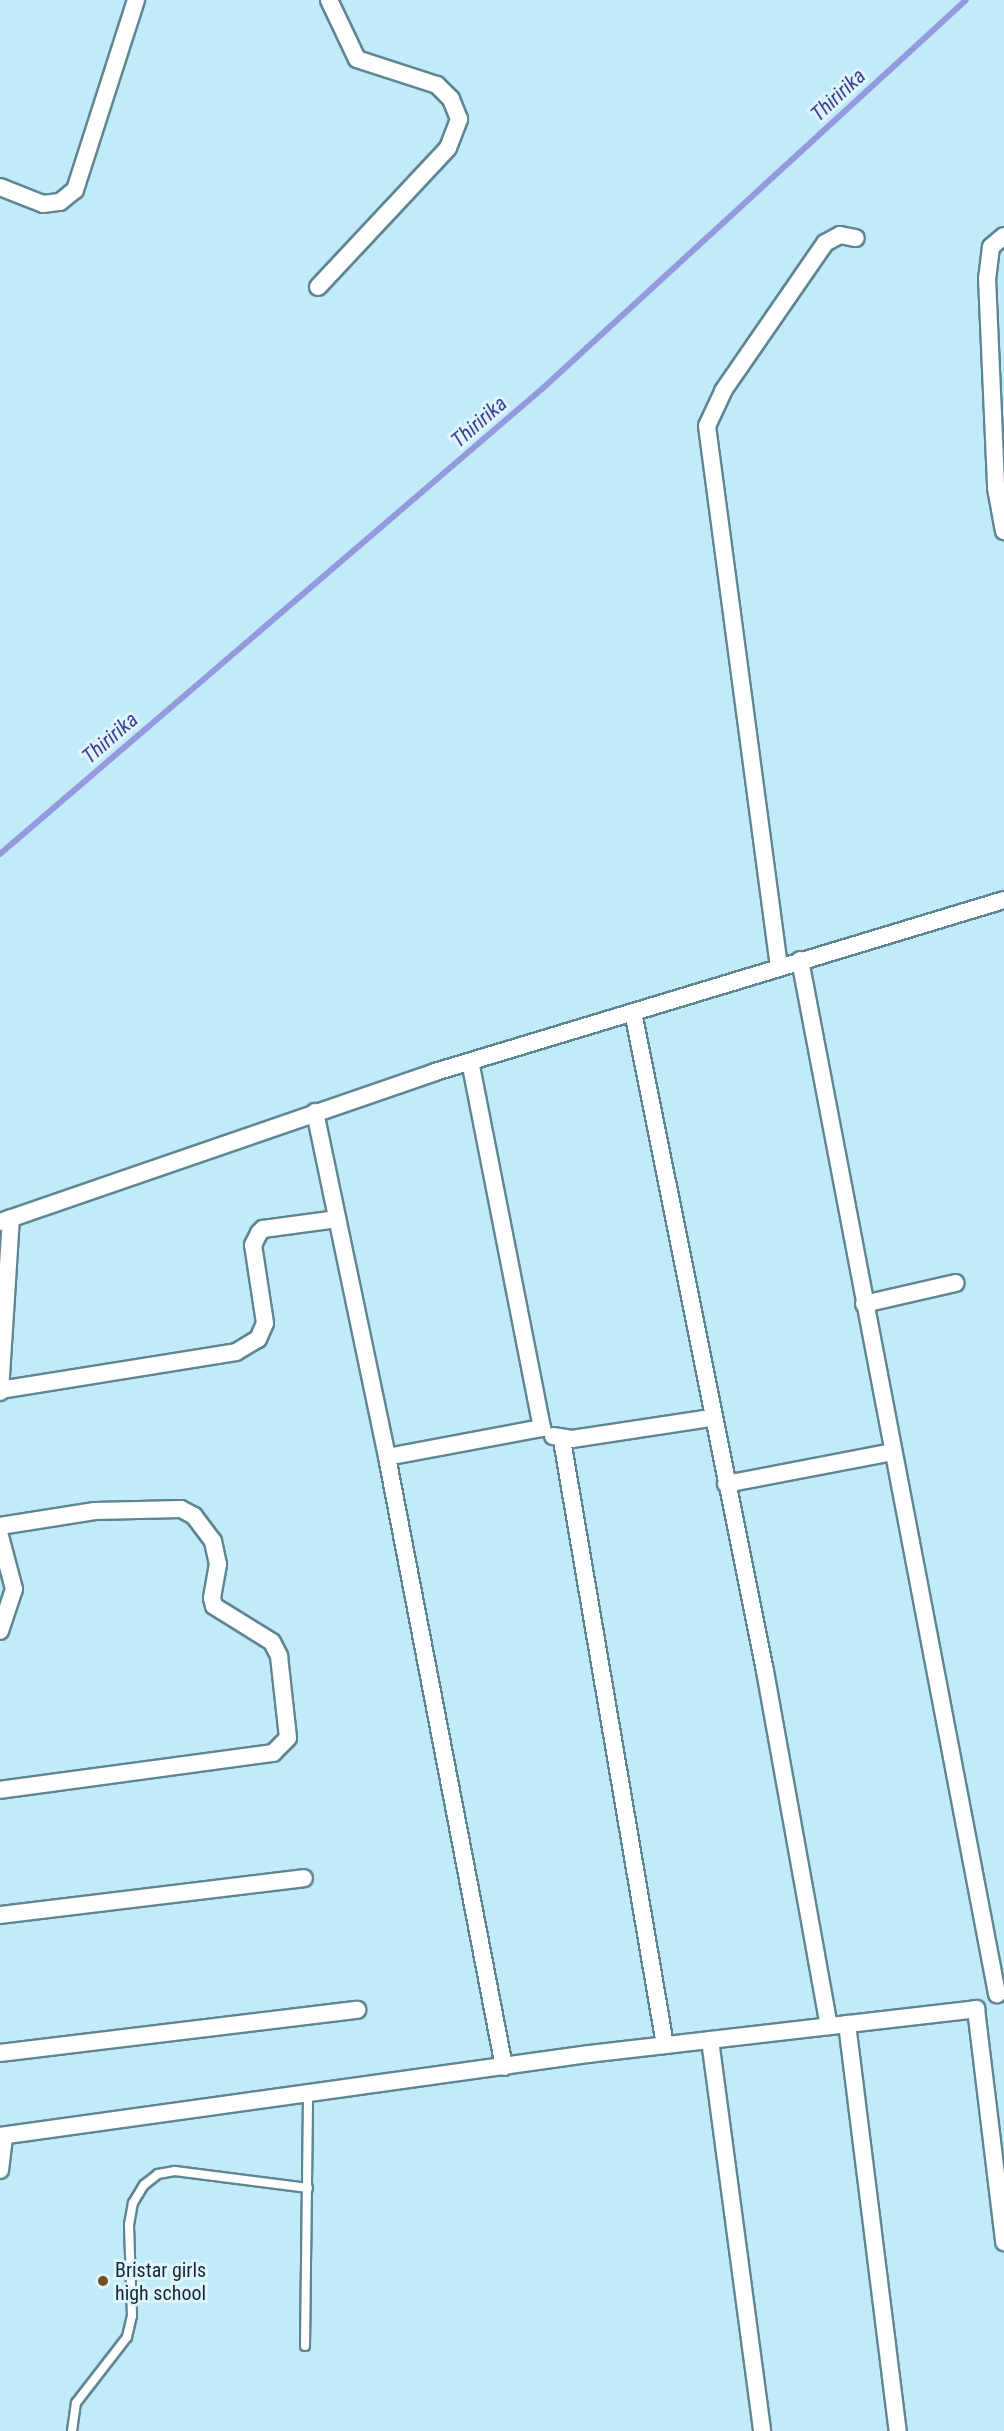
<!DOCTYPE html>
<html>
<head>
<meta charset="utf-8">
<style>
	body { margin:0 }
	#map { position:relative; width:1004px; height:2431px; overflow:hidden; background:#c2ebf9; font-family:"Roboto Condensed",sans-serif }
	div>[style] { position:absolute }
	.stream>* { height:6px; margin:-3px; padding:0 3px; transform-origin:3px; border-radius:3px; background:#9599de }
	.roads { filter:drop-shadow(2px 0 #5f8693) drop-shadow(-2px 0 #5f8693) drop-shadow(0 2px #5f8693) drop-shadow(0 -2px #5f8693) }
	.service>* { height:8px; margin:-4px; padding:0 4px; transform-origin:4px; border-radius:4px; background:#fff }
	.minor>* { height:16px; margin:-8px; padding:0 8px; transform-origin:8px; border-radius:8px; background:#fff }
	.dots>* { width:16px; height:16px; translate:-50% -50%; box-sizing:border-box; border:3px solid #ddf5fe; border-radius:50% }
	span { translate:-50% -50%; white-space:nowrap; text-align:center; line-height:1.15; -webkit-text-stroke:6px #ddf5fe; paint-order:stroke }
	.poi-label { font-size:20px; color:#19282e }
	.left { translate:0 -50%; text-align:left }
	.water-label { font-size:21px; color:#433f91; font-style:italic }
</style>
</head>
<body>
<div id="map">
	<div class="stream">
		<div style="left:0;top:854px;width:714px;rotate:-40.63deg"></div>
		<div style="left:542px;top:389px;width:575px;rotate:-42.53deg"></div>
	</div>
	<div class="roads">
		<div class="service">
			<div style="left:305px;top:2346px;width:252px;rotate:-89.3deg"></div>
			<div style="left:72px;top:2431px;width:28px;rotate:-82deg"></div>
			<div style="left:76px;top:2403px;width:83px;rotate:-52.3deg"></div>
			<div style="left:127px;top:2337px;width:22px;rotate:-77deg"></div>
			<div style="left:132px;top:2316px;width:91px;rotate:-91.9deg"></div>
			<div style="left:129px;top:2225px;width:22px;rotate:-80deg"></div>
			<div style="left:133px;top:2203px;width:21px;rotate:-59deg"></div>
			<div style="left:144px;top:2185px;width:18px;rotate:-38deg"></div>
			<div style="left:158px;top:2174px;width:17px;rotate:-10deg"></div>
			<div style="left:175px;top:2171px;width:134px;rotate:7.3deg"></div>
		</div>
		<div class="minor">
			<div style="left:0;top:187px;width:46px;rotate:21.6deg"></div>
			<div style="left:43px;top:204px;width:17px;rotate:-7deg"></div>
			<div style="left:60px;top:202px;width:19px;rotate:-39deg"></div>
			<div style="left:75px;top:190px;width:200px;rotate:-72.2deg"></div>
			<div style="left:1004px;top:236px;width:17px;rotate:140deg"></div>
			<div style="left:991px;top:247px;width:31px;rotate:97deg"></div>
			<div style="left:987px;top:278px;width:210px;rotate:87.5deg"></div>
			<div style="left:996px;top:488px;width:44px;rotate:79.5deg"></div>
			<div style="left:318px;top:287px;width:190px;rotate:-46.9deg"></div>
			<div style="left:448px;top:148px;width:31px;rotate:-69deg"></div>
			<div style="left:459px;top:119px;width:22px;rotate:-112deg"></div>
			<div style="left:451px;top:99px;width:20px;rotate:-135deg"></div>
			<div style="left:437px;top:85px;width:84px;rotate:-162deg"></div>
			<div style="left:357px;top:59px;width:65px;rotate:-115.4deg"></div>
			<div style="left:800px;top:960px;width:1053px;rotate:79.21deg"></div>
			<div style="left:779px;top:967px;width:546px;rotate:-97.58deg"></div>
			<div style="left:707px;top:426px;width:38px;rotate:-65deg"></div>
			<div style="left:723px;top:391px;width:180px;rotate:-55.4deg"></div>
			<div style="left:825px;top:243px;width:17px;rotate:-28deg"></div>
			<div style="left:840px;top:235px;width:16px;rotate:11deg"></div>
			<div style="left:633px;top:1012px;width:672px;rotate:78.67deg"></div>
			<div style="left:765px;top:1671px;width:361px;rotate:79.8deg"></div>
			<div style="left:315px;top:1112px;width:352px;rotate:78.2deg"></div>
			<div style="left:387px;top:1457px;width:621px;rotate:79.14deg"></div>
			<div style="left:0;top:1222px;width:460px;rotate:-19deg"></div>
			<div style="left:435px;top:1072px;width:594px;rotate:-16.82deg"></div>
			<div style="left:864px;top:1304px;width:94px;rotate:-12.9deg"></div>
			<div style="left:0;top:1390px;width:239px;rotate:-9.1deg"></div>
			<div style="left:236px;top:1352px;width:26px;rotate:-31deg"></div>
			<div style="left:258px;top:1339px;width:17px;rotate:-66deg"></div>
			<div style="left:265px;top:1323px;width:79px;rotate:-98.7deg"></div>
			<div style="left:253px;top:1245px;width:13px;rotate:-63deg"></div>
			<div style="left:259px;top:1233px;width:6px;rotate:-45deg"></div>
			<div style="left:263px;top:1229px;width:75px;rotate:-7.7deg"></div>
			<div style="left:0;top:1392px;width:174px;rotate:-86.4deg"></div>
			<div style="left:553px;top:1436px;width:19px;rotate:9deg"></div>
			<div style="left:572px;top:1439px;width:141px;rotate:-8.6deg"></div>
			<div style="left:562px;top:1440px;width:614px;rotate:80.34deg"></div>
			<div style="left:387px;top:1457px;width:158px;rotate:-10.6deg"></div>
			<div style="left:542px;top:1428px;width:373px;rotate:-101.1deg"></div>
			<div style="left:726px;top:1484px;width:169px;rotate:-10.9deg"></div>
			<div style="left:0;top:1526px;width:96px;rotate:-9deg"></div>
			<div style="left:95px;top:1511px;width:86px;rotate:-1.3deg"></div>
			<div style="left:181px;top:1509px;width:15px;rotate:28deg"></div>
			<div style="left:194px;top:1516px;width:31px;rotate:53deg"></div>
			<div style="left:213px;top:1541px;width:24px;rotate:78deg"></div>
			<div style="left:218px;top:1564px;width:35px;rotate:100deg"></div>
			<div style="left:212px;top:1598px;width:8px;rotate:76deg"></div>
			<div style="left:214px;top:1606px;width:68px;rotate:31.8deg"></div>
			<div style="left:272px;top:1642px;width:16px;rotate:63deg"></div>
			<div style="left:279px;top:1656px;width:82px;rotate:83.7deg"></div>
			<div style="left:288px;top:1738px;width:21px;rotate:135deg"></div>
			<div style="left:273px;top:1753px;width:275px;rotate:172.3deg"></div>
			<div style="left:0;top:1536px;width:55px;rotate:75.2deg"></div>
			<div style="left:14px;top:1589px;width:44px;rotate:108.4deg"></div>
			<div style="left:0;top:1915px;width:306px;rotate:-6.9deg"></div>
			<div style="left:847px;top:2024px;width:410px;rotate:82.9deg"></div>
			<div style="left:710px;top:2040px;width:394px;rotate:82.4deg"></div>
			<div style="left:0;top:2053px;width:360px;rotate:-6.9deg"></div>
			<div style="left:0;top:2136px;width:595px;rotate:-7.93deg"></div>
			<div style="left:589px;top:2054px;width:390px;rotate:-6.6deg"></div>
			<div style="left:976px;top:2009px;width:235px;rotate:83.1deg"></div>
			<div style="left:0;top:2170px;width:34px;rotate:-83deg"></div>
		</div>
	</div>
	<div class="dots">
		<div style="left:103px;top:2281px;background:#714f27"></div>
	</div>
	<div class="poi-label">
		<span class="left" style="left:115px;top:2282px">Bristar girls<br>high school</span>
	</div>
	<div class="water-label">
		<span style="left:838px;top:95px;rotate:-43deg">Thiririka</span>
		<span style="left:479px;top:422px;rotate:-41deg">Thiririka</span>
		<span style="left:110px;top:738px;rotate:-41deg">Thiririka</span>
	</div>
</div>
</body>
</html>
